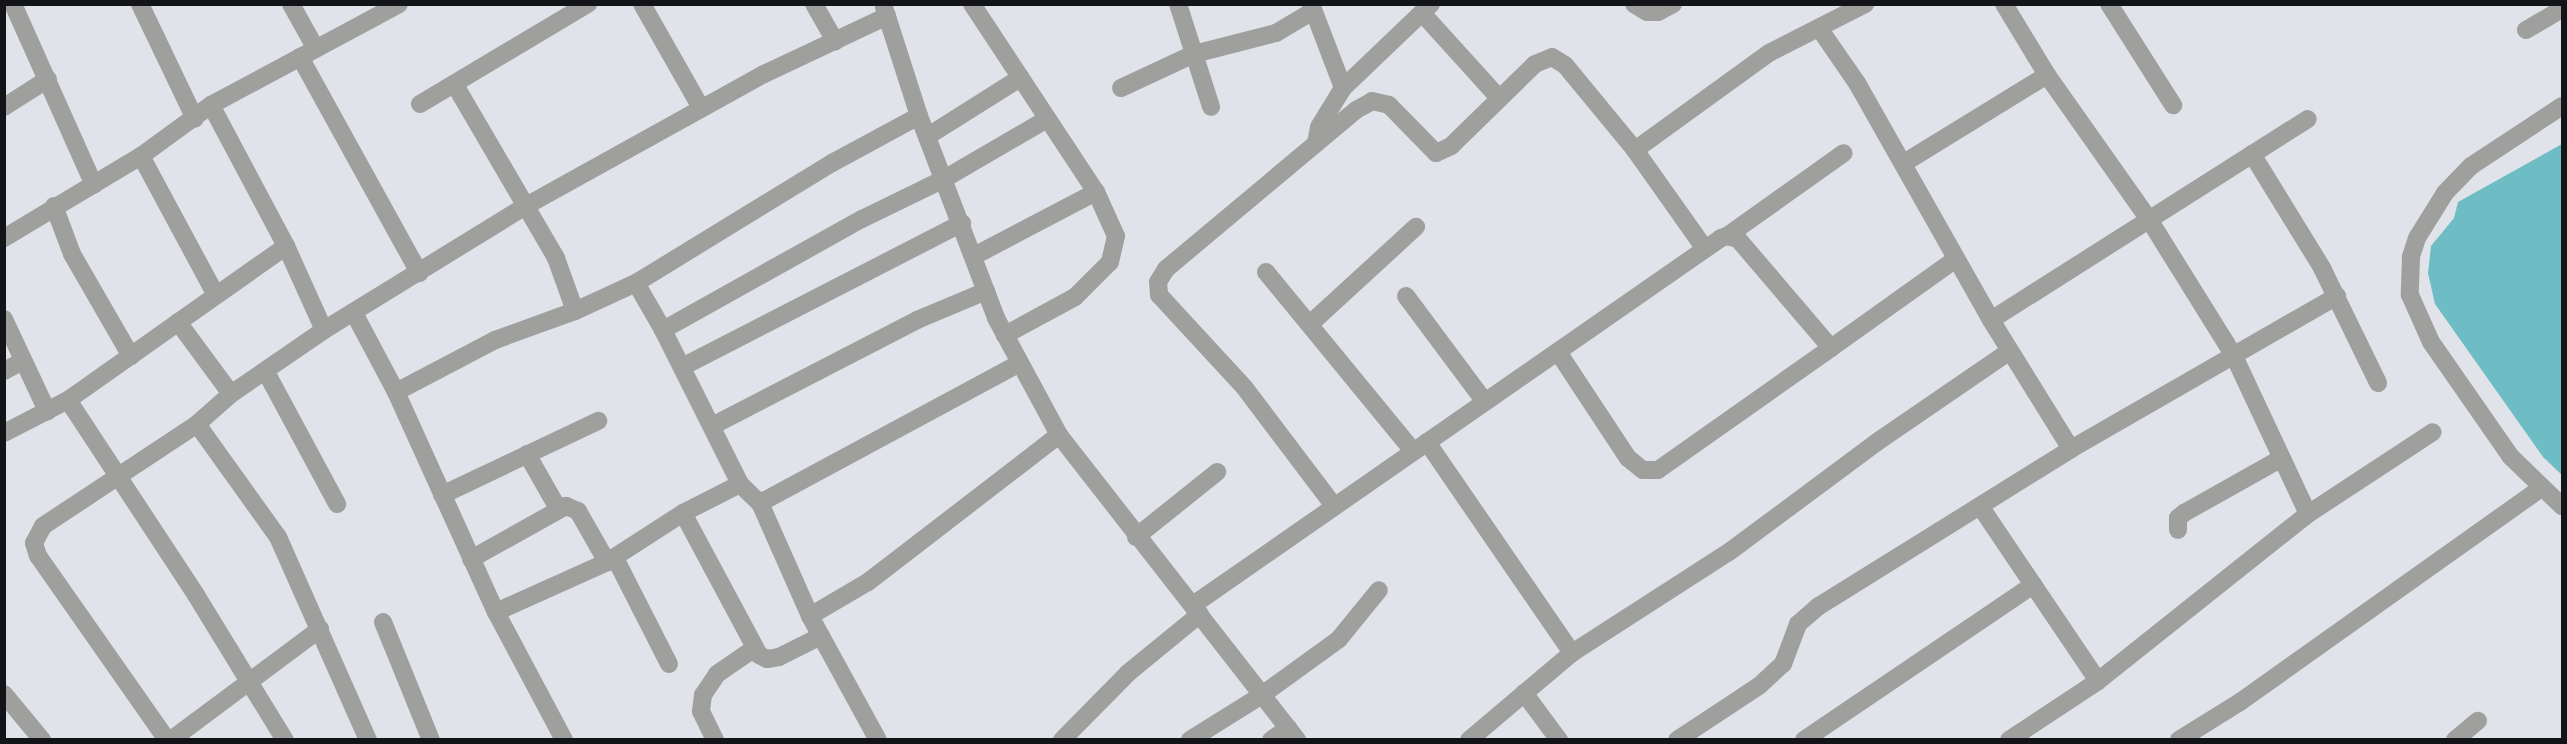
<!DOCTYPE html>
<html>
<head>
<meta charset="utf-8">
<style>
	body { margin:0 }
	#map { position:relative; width:2567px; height:744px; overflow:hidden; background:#e0e3e9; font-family:"Crimson Pro",serif }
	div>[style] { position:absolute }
	.water>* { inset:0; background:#6ebcc4 }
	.minor>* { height:18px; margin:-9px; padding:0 9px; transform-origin:9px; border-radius:9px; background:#9fa09e }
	span { translate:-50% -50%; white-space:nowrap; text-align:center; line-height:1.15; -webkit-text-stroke:4.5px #fff; paint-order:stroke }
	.frame { position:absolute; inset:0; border:6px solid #131417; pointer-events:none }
</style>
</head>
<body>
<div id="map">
	<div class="water">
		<div style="clip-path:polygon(2562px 144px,2562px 475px,2543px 457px,2435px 304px,2428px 273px,2431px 246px,2454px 218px,2458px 202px)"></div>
	</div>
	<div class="minor">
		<div style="left:13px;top:4px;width:198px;rotate:65.9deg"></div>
		<div style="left:140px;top:4px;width:127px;rotate:64.4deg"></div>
		<div style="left:291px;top:4px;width:51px;rotate:60.9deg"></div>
		<div style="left:642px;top:4px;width:120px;rotate:60.4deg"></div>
		<div style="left:814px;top:4px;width:43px;rotate:60.4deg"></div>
		<div style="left:972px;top:4px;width:225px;rotate:56.6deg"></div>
		<div style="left:1096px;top:192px;width:48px;rotate:65.6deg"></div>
		<div style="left:1116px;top:236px;width:27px;rotate:103deg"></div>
		<div style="left:1110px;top:262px;width:49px;rotate:135deg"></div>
		<div style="left:1075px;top:297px;width:80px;rotate:151.5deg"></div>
		<div style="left:1178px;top:4px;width:108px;rotate:72.2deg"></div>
		<div style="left:1311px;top:4px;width:90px;rotate:69.1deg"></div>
		<div style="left:1634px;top:4px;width:15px;rotate:32deg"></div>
		<div style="left:1647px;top:12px;width:11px"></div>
		<div style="left:1658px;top:12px;width:17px;rotate:-28deg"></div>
		<div style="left:2004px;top:4px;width:83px;rotate:58.8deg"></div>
		<div style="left:2047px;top:75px;width:179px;rotate:54.8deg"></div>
		<div style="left:2150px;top:221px;width:159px;rotate:58.1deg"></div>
		<div style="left:2234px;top:356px;width:174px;rotate:64.9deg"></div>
		<div style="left:2109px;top:4px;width:120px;rotate:57.6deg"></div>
		<div style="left:884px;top:7px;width:114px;rotate:72.2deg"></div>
		<div style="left:919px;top:116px;width:216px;rotate:69.1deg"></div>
		<div style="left:996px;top:318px;width:133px;rotate:61.7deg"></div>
		<div style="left:1059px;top:435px;width:387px;rotate:52deg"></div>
		<div style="left:1422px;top:13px;width:115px;rotate:47.8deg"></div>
		<div style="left:1819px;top:28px;width:67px;rotate:55.4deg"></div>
		<div style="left:1857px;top:83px;width:272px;rotate:60.5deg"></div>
		<div style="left:1991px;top:320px;width:152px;rotate:58.2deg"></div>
		<div style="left:2526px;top:30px;width:42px;rotate:-30.3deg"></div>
		<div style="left:300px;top:57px;width:247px;rotate:61.1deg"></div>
		<div style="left:455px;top:85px;width:200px;rotate:59.7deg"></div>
		<div style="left:556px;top:258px;width:56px;rotate:70.3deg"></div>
		<div style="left:1121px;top:88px;width:81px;rotate:-25deg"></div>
		<div style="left:1194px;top:54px;width:85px;rotate:-14.4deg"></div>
		<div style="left:1276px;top:33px;width:43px;rotate:-30.7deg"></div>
		<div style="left:420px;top:104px;width:196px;rotate:-30.8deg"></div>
		<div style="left:211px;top:105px;width:160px;rotate:62deg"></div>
		<div style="left:286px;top:246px;width:92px;rotate:65.7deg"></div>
		<div style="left:2562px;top:106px;width:109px;rotate:146.6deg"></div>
		<div style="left:2471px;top:166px;width:37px;rotate:134deg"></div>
		<div style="left:2445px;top:193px;width:53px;rotate:121.9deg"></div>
		<div style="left:2417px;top:238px;width:20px;rotate:108deg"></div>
		<div style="left:2411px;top:257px;width:38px;rotate:92deg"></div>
		<div style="left:2410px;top:295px;width:51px;rotate:65.9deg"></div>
		<div style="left:2431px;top:342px;width:140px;rotate:55.2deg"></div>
		<div style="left:2511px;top:457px;width:71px;rotate:43.9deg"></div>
		<div style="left:4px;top:107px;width:52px;rotate:-32.5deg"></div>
		<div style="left:928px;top:136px;width:109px;rotate:-32.2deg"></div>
		<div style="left:1316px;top:143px;width:16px;rotate:-79deg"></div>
		<div style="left:1319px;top:127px;width:46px;rotate:-58.4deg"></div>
		<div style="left:1343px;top:88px;width:122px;rotate:-43.7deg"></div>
		<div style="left:1635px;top:150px;width:165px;rotate:-35.9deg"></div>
		<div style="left:1769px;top:53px;width:108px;rotate:-27deg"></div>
		<div style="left:2252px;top:154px;width:134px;rotate:58.4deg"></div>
		<div style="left:2322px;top:268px;width:128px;rotate:64deg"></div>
		<div style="left:141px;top:156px;width:158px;rotate:61.7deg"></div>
		<div style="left:1904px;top:163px;width:168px;rotate:-31.6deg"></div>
		<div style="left:54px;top:206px;width:51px;rotate:69.4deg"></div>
		<div style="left:72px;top:254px;width:118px;rotate:60deg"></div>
		<div style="left:1727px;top:236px;width:143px;rotate:-35.4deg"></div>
		<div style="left:4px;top:238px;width:160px;rotate:-30.9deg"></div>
		<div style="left:141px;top:156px;width:87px;rotate:-36.1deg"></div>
		<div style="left:211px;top:105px;width:213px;rotate:-28.2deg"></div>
		<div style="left:974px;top:256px;width:138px;rotate:-27.7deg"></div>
		<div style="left:1266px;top:272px;width:232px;rotate:50.6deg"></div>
		<div style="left:636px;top:283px;width:54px;rotate:60.1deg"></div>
		<div style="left:663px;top:330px;width:172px;rotate:63.4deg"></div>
		<div style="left:740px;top:484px;width:28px;rotate:44deg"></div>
		<div style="left:760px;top:503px;width:124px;rotate:66.1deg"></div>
		<div style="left:810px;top:616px;width:141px;rotate:61.3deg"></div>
		<div style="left:1406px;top:296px;width:132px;rotate:53.3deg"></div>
		<div style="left:354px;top:313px;width:89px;rotate:62deg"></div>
		<div style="left:396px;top:392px;width:242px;rotate:65.6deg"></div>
		<div style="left:496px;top:612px;width:145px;rotate:62deg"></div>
		<div style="left:4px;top:319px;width:102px;rotate:64.9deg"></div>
		<div style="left:1991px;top:320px;width:375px;rotate:-32.4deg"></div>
		<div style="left:178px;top:322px;width:89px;rotate:53.6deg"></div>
		<div style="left:1310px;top:324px;width:144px;rotate:-42.5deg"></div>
		<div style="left:663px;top:330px;width:228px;rotate:-29.2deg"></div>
		<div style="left:862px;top:219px;width:91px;rotate:-26deg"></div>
		<div style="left:944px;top:179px;width:119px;rotate:-30.2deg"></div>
		<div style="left:1558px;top:352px;width:127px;rotate:56.6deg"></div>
		<div style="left:1628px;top:458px;width:19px;rotate:39deg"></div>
		<div style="left:1643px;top:470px;width:15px"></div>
		<div style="left:1658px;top:470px;width:212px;rotate:-35.2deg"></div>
		<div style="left:682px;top:367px;width:315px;rotate:-27.2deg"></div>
		<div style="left:4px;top:371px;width:21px;rotate:-28deg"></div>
		<div style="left:266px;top:372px;width:150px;rotate:61.7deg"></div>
		<div style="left:396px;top:392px;width:112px;rotate:-27.7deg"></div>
		<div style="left:495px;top:340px;width:85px;rotate:-19.9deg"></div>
		<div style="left:575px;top:311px;width:67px;rotate:-24.7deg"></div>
		<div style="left:636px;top:283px;width:230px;rotate:-31.5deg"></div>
		<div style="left:832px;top:163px;width:99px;rotate:-28.4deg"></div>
		<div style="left:68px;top:400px;width:233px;rotate:56.7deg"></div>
		<div style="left:196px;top:595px;width:170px;rotate:58.5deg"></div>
		<div style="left:197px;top:424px;width:139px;rotate:54.4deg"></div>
		<div style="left:278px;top:537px;width:222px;rotate:66.1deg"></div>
		<div style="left:712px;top:426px;width:231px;rotate:-27.3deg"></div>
		<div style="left:917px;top:320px;width:75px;rotate:-22.8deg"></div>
		<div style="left:4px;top:433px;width:72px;rotate:-27.3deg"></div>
		<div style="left:68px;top:400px;width:267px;rotate:-35.2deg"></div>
		<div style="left:1427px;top:442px;width:256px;rotate:55.5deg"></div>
		<div style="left:527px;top:454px;width:64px;rotate:60.3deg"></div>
		<div style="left:442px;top:495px;width:173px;rotate:-25.4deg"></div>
		<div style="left:760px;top:503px;width:295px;rotate:-28.3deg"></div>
		<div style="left:1334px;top:506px;width:149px;rotate:-127.1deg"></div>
		<div style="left:1244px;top:387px;width:125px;rotate:-132.7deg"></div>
		<div style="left:1159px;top:295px;width:13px;rotate:-94deg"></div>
		<div style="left:1158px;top:282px;width:15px;rotate:-58deg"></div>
		<div style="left:1166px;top:269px;width:248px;rotate:-39.9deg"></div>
		<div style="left:1356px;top:110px;width:18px;rotate:-29deg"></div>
		<div style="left:1372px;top:101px;width:17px;rotate:13deg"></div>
		<div style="left:1389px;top:105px;width:67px;rotate:45.6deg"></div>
		<div style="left:1436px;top:153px;width:17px;rotate:-25deg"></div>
		<div style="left:1451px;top:146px;width:117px;rotate:-44.3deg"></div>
		<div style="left:1535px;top:64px;width:18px;rotate:-22deg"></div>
		<div style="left:1552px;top:57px;width:15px;rotate:32deg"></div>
		<div style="left:1565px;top:65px;width:110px;rotate:50.5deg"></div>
		<div style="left:1635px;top:150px;width:121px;rotate:54.7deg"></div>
		<div style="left:1980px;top:506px;width:211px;rotate:56deg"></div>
		<div style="left:683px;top:513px;width:161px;rotate:61.8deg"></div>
		<div style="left:759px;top:655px;width:9px;rotate:27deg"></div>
		<div style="left:767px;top:659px;width:12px;rotate:-9deg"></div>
		<div style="left:779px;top:657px;width:47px;rotate:-26.6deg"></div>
		<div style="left:2178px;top:530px;width:12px;rotate:-90deg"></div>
		<div style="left:2178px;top:518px;width:8px;rotate:-40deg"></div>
		<div style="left:2184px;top:513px;width:112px;rotate:-29.3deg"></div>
		<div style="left:1136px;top:537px;width:104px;rotate:-38.7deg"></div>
		<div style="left:615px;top:558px;width:119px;rotate:63deg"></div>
		<div style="left:471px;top:559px;width:109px;rotate:-29.2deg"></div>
		<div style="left:566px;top:506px;width:13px;rotate:23deg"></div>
		<div style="left:578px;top:511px;width:59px;rotate:60.4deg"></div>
		<div style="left:1193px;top:605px;width:643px;rotate:-34.8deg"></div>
		<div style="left:1721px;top:238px;width:6px;rotate:-18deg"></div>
		<div style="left:1727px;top:236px;width:11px;rotate:15deg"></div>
		<div style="left:1738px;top:239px;width:143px;rotate:49.5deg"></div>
		<div style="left:1831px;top:348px;width:153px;rotate:-35.5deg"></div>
		<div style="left:496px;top:612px;width:122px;rotate:-24.2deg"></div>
		<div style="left:607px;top:562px;width:90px;rotate:-32.8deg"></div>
		<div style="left:683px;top:513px;width:64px;rotate:-27deg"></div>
		<div style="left:810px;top:616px;width:67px;rotate:-30.4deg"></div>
		<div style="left:868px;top:582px;width:241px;rotate:-37.6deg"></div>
		<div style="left:383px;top:622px;width:127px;rotate:67.9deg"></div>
		<div style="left:1524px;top:693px;width:59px;rotate:53.3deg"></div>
		<div style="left:4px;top:694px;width:60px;rotate:50.4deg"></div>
		<div style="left:167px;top:740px;width:225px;rotate:-125deg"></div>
		<div style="left:38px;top:556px;width:14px;rotate:-107deg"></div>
		<div style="left:34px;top:543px;width:19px;rotate:-62deg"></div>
		<div style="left:43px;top:526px;width:185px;rotate:-33.5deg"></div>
		<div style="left:197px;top:424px;width:45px;rotate:-41.4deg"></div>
		<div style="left:231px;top:394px;width:113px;rotate:-34.5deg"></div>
		<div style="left:324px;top:330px;width:235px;rotate:-31.6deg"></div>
		<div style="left:524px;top:207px;width:274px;rotate:-29deg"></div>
		<div style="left:764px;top:74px;width:136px;rotate:-25.2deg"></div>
		<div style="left:171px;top:740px;width:186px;rotate:-36.7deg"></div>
		<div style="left:715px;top:740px;width:32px;rotate:-116deg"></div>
		<div style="left:701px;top:711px;width:16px;rotate:-83deg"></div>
		<div style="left:703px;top:695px;width:25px;rotate:-56deg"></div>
		<div style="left:717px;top:674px;width:46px;rotate:-34.4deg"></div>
		<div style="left:1062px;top:740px;width:94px;rotate:-45.4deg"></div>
		<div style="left:1128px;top:673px;width:93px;rotate:-39.3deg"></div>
		<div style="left:1190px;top:740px;width:85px;rotate:-32deg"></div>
		<div style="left:1262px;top:695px;width:95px;rotate:-36deg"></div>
		<div style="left:1339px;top:639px;width:63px;rotate:-50.8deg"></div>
		<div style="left:1271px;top:740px;width:21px;rotate:-35deg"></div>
		<div style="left:1469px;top:740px;width:135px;rotate:-40.2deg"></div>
		<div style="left:1572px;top:653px;width:187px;rotate:-32.8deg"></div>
		<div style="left:1729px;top:552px;width:184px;rotate:-36.6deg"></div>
		<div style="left:1877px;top:442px;width:161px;rotate:-34.4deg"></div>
		<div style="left:1677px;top:740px;width:98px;rotate:-33.4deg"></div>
		<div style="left:1759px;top:686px;width:33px;rotate:-43deg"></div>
		<div style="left:1783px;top:664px;width:43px;rotate:-69.4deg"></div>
		<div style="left:1798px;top:624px;width:28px;rotate:-41deg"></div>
		<div style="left:1819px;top:606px;width:297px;rotate:-31.9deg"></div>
		<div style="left:2071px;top:449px;width:307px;rotate:-29.9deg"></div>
		<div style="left:1804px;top:740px;width:277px;rotate:-34.1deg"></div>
		<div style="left:2009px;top:740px;width:107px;rotate:-33.5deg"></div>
		<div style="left:2098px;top:681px;width:268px;rotate:-38.5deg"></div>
		<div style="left:2308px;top:514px;width:149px;rotate:-33.3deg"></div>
		<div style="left:2179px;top:740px;width:72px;rotate:-31.9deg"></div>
		<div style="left:2240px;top:702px;width:369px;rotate:-35.4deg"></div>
		<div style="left:2455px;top:740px;width:30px;rotate:-40deg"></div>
	</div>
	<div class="frame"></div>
</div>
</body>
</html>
